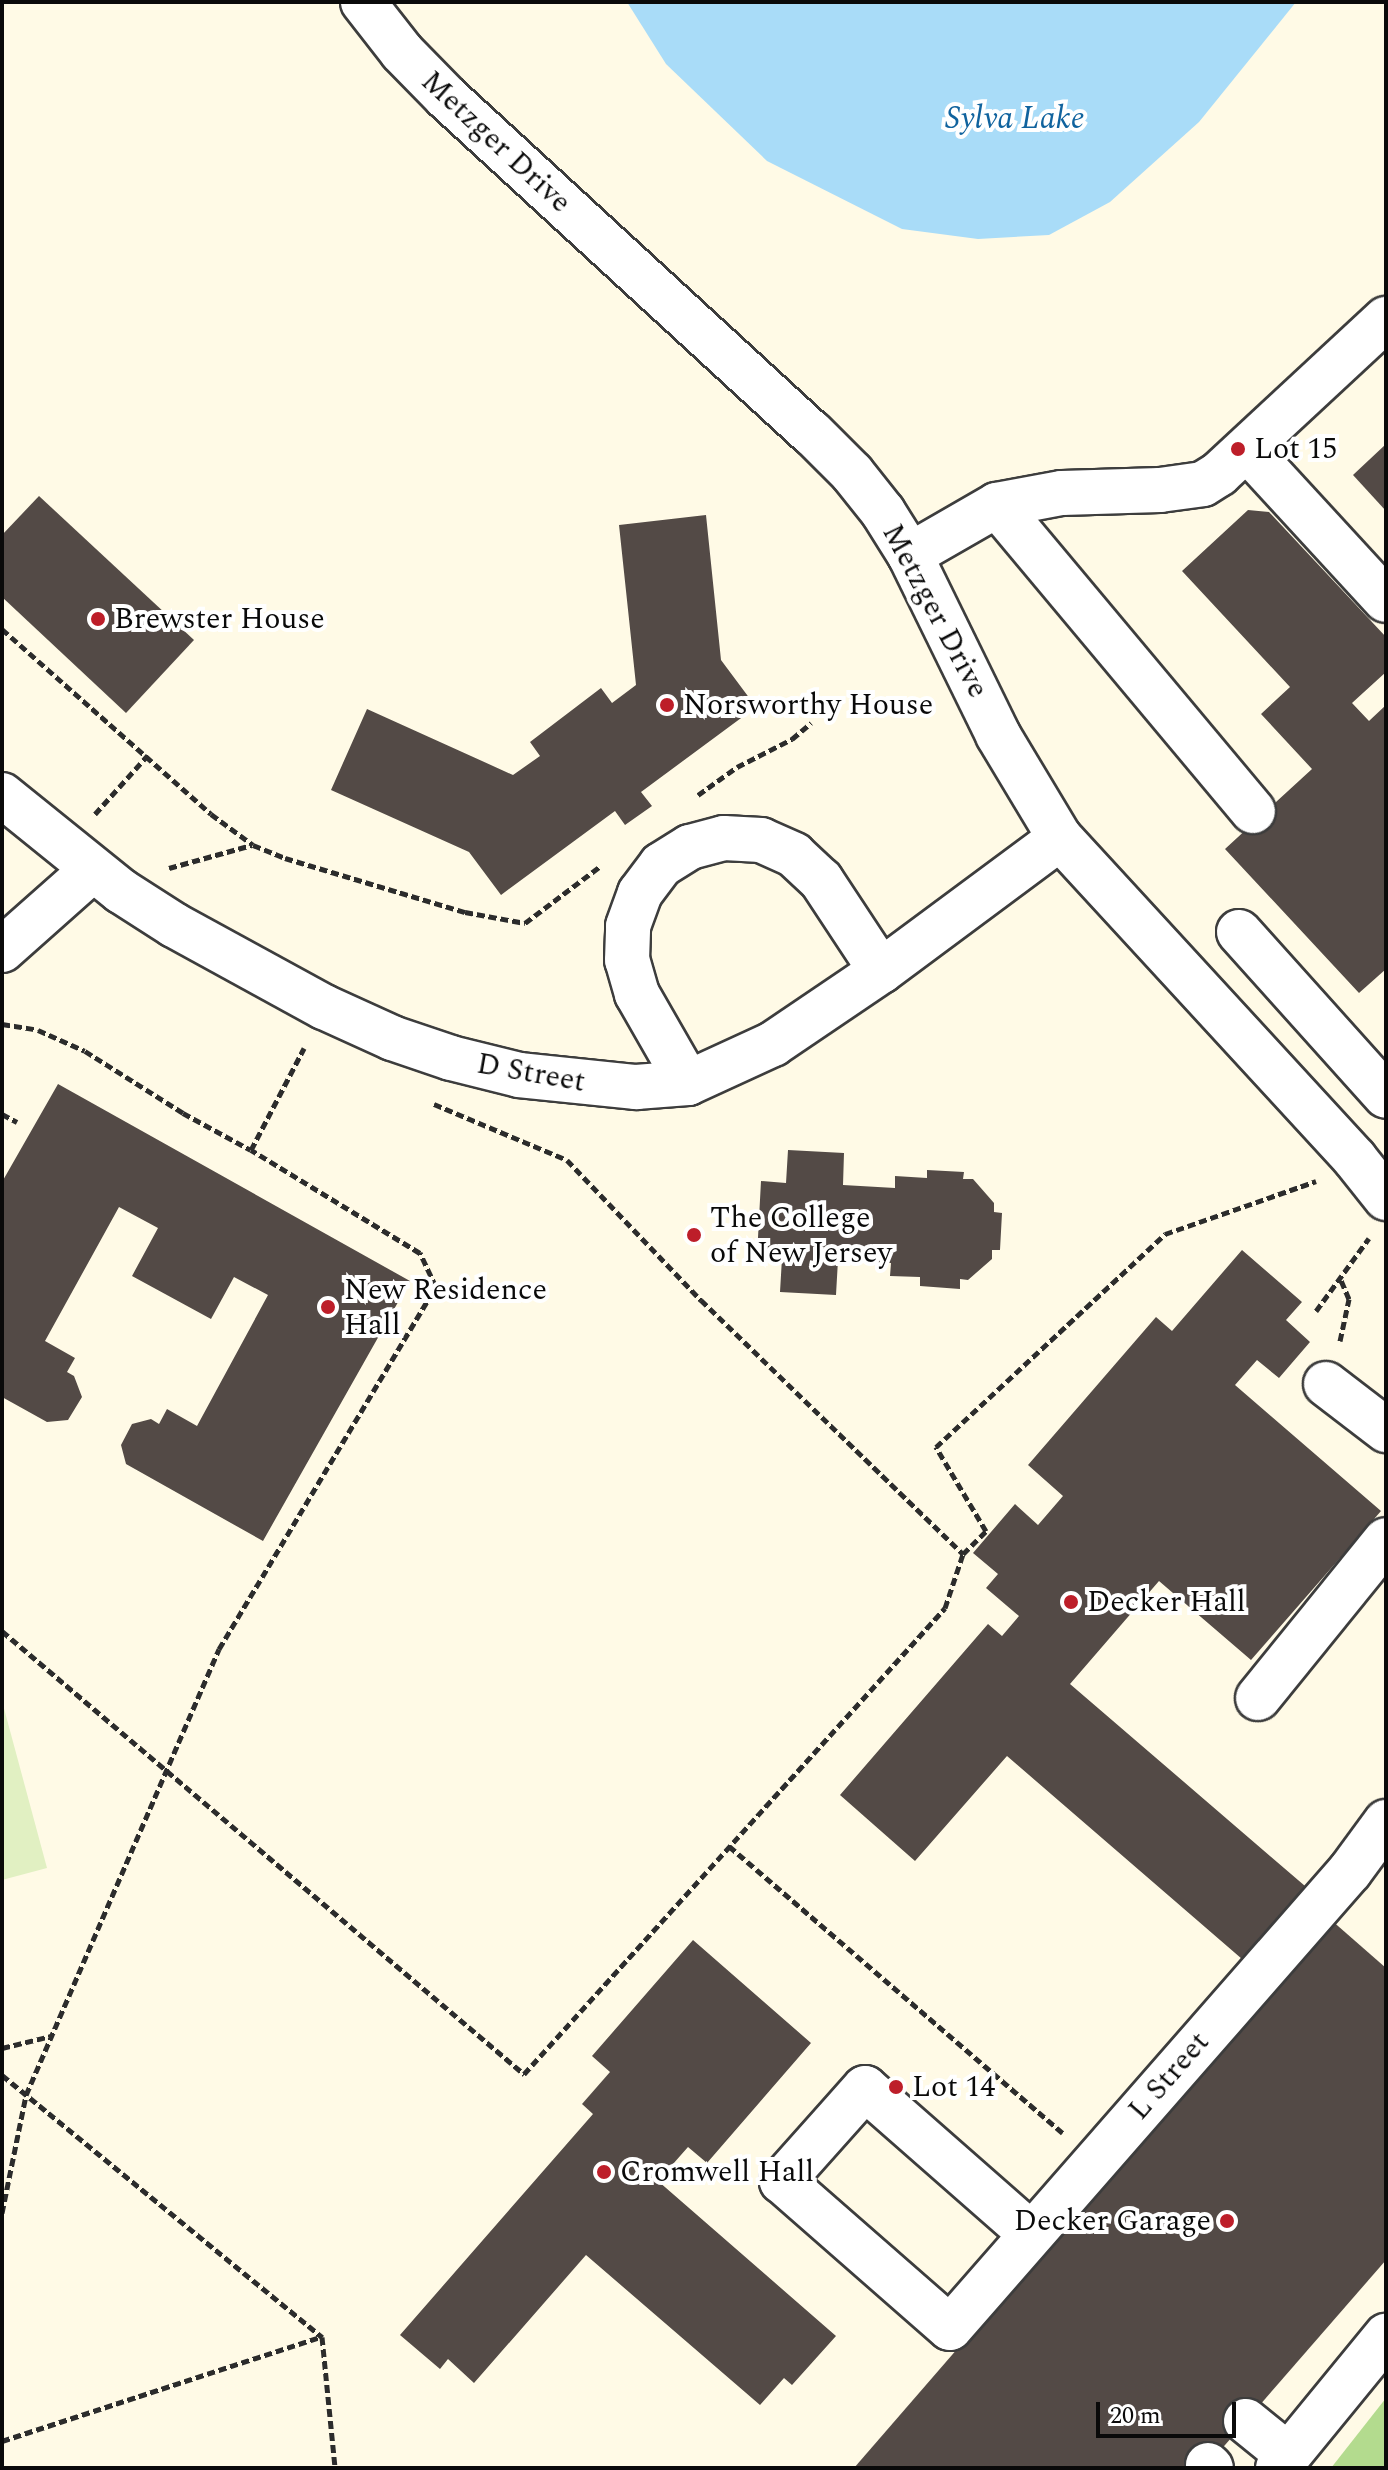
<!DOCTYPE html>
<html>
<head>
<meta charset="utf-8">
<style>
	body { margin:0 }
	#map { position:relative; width:1388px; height:2470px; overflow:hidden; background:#fffae6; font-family:Spectral,serif }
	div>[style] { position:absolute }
	.forest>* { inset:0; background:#b3db8e }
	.pitch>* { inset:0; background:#e1f0c2 }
	.water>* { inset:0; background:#a9dcf8 }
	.building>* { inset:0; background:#534a46 }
	.path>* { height:5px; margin-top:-2.5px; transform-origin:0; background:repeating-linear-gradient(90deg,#2c2c2c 0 8px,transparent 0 12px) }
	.roads { filter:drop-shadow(2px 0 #3d3d3d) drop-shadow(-2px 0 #3d3d3d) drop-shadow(0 2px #3d3d3d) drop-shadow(0 -2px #3d3d3d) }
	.minor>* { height:44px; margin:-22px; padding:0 22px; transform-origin:22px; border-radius:22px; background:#fff }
	.dots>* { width:22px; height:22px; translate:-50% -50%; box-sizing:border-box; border:4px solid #fff; border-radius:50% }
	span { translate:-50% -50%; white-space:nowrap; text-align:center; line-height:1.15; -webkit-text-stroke:8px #fff; paint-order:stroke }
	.street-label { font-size:30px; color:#0a0a0a }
	.poi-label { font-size:30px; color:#0a0a0a }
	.left { translate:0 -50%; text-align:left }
	.right { translate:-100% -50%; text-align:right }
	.water-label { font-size:32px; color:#10639e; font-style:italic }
	.frame { position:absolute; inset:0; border:4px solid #0a0a0a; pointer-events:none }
	.scale { position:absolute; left:1096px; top:2402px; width:140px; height:36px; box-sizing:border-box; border:4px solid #0a0a0a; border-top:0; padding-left:10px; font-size:24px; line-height:28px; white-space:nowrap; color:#0a0a0a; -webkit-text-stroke:6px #fff; paint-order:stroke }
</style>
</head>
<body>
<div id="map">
	<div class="forest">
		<div style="clip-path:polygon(1386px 2398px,1386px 2468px,1331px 2468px)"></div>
	</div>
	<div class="pitch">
		<div style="clip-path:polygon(2px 1701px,47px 1868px,2px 1880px)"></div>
	</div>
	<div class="water">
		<div style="clip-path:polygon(627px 2px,1296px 2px,1199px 122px,1110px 202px,1049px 235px,978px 239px,902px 229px,767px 161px,666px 64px)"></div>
	</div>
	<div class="building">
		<div style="clip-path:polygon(1386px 444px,1386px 511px,1353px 475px)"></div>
		<div style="clip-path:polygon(39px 496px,194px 640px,126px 713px,2px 597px,2px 535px)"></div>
		<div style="clip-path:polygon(1248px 510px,1269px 512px,1386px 637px,1386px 672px,1352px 703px,1369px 721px,1386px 705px,1386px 969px,1359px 993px,1225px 849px,1312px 769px,1261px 714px,1290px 687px,1182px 571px)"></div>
		<div style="clip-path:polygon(706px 515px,721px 660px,756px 707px,641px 792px,652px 806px,625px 825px,615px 811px,501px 895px,469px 852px,331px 790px,367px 709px,513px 775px,540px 756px,530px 742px,601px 688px,612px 703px,636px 685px,619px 525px)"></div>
		<div style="clip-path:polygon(58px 1084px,410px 1281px,263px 1541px,126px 1464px,121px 1445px,132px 1424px,151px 1419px,159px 1424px,167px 1409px,197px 1426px,268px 1295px,234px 1277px,211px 1319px,132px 1276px,158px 1228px,119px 1207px,45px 1341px,75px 1358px,67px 1372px,74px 1376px,82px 1397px,68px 1420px,47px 1422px,2px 1397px,2px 1182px)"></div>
		<div style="clip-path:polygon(788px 1150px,844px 1153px,843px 1185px,895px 1188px,895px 1176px,927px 1178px,927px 1170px,964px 1172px,963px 1179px,973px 1179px,994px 1203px,994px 1212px,1002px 1213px,1000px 1250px,992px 1250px,992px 1259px,968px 1280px,960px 1279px,960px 1289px,920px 1286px,920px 1277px,890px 1276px,891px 1263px,838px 1260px,836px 1295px,780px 1292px,782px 1258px,757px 1256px,761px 1181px,786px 1183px)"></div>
		<div style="clip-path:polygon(1242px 1250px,1302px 1302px,1286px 1320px,1310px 1342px,1279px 1378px,1257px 1360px,1235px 1385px,1381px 1511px,1251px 1660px,1159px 1581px,1070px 1684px,1305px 1886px,1242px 1959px,1007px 1756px,915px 1861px,840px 1795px,988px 1624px,1002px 1636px,1019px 1616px,986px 1588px,998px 1574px,973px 1553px,1015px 1504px,1038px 1525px,1063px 1496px,1028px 1465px,1156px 1317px,1172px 1331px)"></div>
		<div style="clip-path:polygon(1330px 1919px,1386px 1968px,1386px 2260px,1205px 2468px,854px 2468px)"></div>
		<div style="clip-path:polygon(693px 1940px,811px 2043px,707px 2163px,688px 2147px,658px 2181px,836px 2336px,792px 2385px,784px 2378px,760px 2405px,586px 2255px,474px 2383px,448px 2359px,440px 2369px,400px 2335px,593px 2114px,582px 2104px,610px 2072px,592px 2056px)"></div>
	</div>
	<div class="path">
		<div style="left:2px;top:629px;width:279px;rotate:41.5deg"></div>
		<div style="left:211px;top:814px;width:52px;rotate:36.4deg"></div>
		<div style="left:253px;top:845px;width:35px;rotate:22deg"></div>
		<div style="left:285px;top:858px;width:188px;rotate:16.7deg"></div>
		<div style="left:465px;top:912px;width:61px;rotate:10.4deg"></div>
		<div style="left:525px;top:923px;width:93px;rotate:-37.1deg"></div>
		<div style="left:698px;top:795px;width:48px;rotate:-35.7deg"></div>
		<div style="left:737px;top:767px;width:62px;rotate:-27deg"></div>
		<div style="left:792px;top:739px;width:25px;rotate:-40deg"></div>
		<div style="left:95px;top:814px;width:79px;rotate:-48.1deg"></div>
		<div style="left:169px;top:868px;width:86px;rotate:-15.5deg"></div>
		<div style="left:2px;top:1024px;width:36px;rotate:9deg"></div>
		<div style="left:38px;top:1030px;width:51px;rotate:24.1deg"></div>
		<div style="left:85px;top:1051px;width:116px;rotate:32.3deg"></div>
		<div style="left:183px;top:1113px;width:77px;rotate:28.6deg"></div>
		<div style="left:434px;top:1104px;width:144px;rotate:22.8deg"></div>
		<div style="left:567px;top:1160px;width:194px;rotate:46.3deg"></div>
		<div style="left:701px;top:1300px;width:365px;rotate:44.1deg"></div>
		<div style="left:2px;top:1114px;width:17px;rotate:28deg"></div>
		<div style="left:1316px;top:1311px;width:90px;rotate:-54deg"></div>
		<div style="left:1340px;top:1341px;width:43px;rotate:-77.9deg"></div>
		<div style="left:1349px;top:1299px;width:23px;rotate:-113deg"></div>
		<div style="left:2px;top:1631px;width:685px;rotate:40.32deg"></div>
		<div style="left:524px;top:2074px;width:628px;rotate:-47.9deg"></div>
		<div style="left:945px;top:1608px;width:57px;rotate:-71.6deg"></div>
		<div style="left:963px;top:1554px;width:33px;rotate:-45deg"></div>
		<div style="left:986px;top:1531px;width:98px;rotate:-120.8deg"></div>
		<div style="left:936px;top:1447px;width:313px;rotate:-42.9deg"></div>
		<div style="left:1165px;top:1234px;width:160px;rotate:-19.3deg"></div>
		<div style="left:729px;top:1846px;width:440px;rotate:40.7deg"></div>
		<div style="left:2px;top:2048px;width:50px;rotate:-13.8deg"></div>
		<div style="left:2px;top:2075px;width:414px;rotate:39.3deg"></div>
		<div style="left:322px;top:2337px;width:132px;rotate:84.3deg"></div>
		<div style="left:2px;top:2213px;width:120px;rotate:-78.5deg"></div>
		<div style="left:26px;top:2095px;width:486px;rotate:-66.6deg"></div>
		<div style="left:219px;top:1649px;width:422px;rotate:-59.1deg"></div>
		<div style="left:436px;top:1287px;width:38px;rotate:-115deg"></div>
		<div style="left:420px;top:1253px;width:198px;rotate:-148.6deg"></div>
		<div style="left:251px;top:1150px;width:115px;rotate:-62.5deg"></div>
		<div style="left:2px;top:2441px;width:336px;rotate:-18.1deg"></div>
	</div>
	<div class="roads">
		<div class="minor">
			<div style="left:363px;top:2px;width:63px;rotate:52deg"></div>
			<div style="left:402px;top:52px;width:63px;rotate:45.6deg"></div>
			<div style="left:446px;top:97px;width:497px;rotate:42.6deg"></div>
			<div style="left:812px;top:433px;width:57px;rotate:45deg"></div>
			<div style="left:852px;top:473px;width:50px;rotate:51.5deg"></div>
			<div style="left:883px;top:512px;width:51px;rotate:57.9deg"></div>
			<div style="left:910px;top:555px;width:200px;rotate:63.9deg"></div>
			<div style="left:998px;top:735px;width:120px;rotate:59deg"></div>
			<div style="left:1060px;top:838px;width:436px;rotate:47.4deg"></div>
			<div style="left:1355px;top:1159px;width:50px;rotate:51.5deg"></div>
			<div style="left:1247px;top:449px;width:205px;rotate:47.4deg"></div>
			<div style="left:997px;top:505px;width:399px;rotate:50.1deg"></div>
			<div style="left:910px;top:555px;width:100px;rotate:-29.9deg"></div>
			<div style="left:997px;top:505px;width:66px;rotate:-10.5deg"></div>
			<div style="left:1062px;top:493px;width:98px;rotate:-1.8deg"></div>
			<div style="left:1160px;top:490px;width:43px;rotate:-7.9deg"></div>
			<div style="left:1203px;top:484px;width:19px;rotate:-32deg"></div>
			<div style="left:1219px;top:474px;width:228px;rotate:-42.9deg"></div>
			<div style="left:2px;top:795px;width:153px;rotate:38.9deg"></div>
			<div style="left:121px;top:891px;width:63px;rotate:32.7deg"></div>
			<div style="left:174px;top:925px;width:171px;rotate:28.7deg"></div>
			<div style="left:324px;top:1007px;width:75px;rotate:24.5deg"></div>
			<div style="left:392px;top:1038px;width:62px;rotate:18.7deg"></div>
			<div style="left:451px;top:1058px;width:70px;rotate:14deg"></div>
			<div style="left:519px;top:1075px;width:118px;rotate:5.9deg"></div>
			<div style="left:636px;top:1087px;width:52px;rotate:-4.4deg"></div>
			<div style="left:688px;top:1083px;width:94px;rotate:-24.6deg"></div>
			<div style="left:773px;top:1044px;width:130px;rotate:-34.1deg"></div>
			<div style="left:881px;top:971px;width:223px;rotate:-36.6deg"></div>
			<div style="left:1239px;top:932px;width:220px;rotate:48.1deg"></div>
			<div style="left:2px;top:950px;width:120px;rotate:-41.6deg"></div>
			<div style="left:688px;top:1083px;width:103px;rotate:-119.8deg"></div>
			<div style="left:637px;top:994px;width:35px;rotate:-106deg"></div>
			<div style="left:627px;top:960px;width:34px;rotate:-88deg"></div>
			<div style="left:628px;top:926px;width:35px;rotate:-70deg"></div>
			<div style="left:640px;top:893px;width:35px;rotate:-53deg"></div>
			<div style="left:661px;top:865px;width:34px;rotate:-32deg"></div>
			<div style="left:690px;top:847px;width:35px;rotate:-15deg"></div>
			<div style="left:724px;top:838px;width:37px;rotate:3deg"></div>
			<div style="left:761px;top:840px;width:36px;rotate:24deg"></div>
			<div style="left:794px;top:855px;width:37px;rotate:43deg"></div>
			<div style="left:821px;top:880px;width:109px;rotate:56.6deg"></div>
			<div style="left:1326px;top:1384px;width:76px;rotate:37.5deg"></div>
			<div style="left:1258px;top:1698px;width:203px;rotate:-51deg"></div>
			<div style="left:1031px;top:2234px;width:221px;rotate:-138.7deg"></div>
			<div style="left:865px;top:2088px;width:125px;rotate:131.7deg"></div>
			<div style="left:782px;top:2181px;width:223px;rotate:41.2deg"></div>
			<div style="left:950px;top:2328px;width:607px;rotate:-48.81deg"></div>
			<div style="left:1350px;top:1871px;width:61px;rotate:-53.7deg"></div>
			<div style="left:1246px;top:2421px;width:54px;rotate:39deg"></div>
			<div style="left:1208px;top:2465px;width:4px;rotate:45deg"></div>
			<div style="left:1278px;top:2468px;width:171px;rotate:-50.7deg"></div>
		</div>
	</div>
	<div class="dots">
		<div style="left:1238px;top:449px;background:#bd1e29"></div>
		<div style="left:98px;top:619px;background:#bd1e29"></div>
		<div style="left:667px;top:705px;background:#bd1e29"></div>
		<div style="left:694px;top:1235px;background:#bd1e29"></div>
		<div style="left:328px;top:1307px;background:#bd1e29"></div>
		<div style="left:1071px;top:1602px;background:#bd1e29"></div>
		<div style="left:896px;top:2087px;background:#bd1e29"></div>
		<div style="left:604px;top:2172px;background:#bd1e29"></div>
		<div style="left:1227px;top:2221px;background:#bd1e29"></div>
	</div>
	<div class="street-label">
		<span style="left:496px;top:142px;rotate:43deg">Metzger Drive</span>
		<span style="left:935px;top:611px;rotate:62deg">Metzger Drive</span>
		<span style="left:531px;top:1073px;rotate:10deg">D Street</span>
		<span style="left:1169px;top:2076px;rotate:-49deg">L Street</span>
	</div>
	<div class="poi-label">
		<span class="left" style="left:1254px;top:449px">Lot 15</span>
		<span class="left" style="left:114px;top:619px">Brewster House</span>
		<span class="left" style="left:683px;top:705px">Norsworthy House</span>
		<span class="left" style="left:710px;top:1235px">The College<br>of New Jersey</span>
		<span class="left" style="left:344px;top:1307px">New Residence<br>Hall</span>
		<span class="left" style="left:1087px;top:1602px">Decker Hall</span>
		<span class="left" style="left:912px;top:2087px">Lot 14</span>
		<span class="left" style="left:620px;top:2172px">Cromwell Hall</span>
		<span class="right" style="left:1211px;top:2221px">Decker Garage</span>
	</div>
	<div class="water-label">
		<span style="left:1015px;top:119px">Sylva Lake</span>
	</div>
	<div class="frame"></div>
	<div class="scale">20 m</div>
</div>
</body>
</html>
